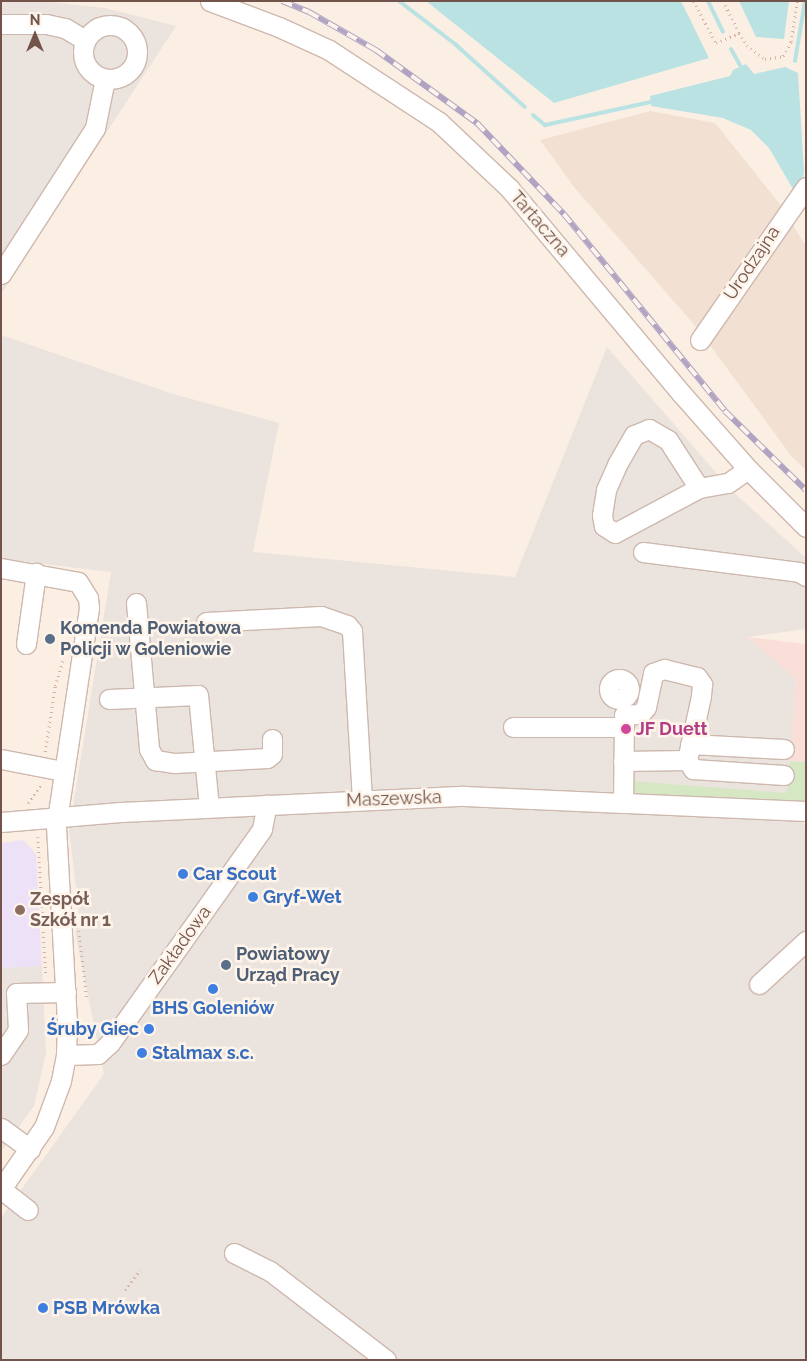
<!DOCTYPE html>
<html>
<head>
<meta charset="utf-8">
<style>
	body { margin:0 }
	#map { position:relative; width:807px; height:1361px; overflow:hidden; background:#fbefe4; font-family:Raleway,sans-serif }
	div>[style] { position:absolute }
	.residential>* { inset:0; background:#f2e0d3 }
	.commercial>* { inset:0; background:#fadfd9 }
	.industrial>* { inset:0; background:#ebe3de }
	.education>* { inset:0; background:#ece1f7 }
	.green>* { inset:0; background:#d6e7c4 }
	.water>* { inset:0; background:#bae2e3 }
	.stream>* { height:4px; margin:-2px; padding:0 2px; transform-origin:2px; border-radius:2px; background:#bae2e3 }
	.path>* { height:2.5px; margin-top:-1.25px; transform-origin:0; background:repeating-linear-gradient(90deg,#d3aea1 0 1px,transparent 0 5px) }
	.roads { filter:drop-shadow(1px 0 #ceb8ae) drop-shadow(-1px 0 #ceb8ae) drop-shadow(0 1px #ceb8ae) drop-shadow(0 -1px #ceb8ae) }
	.minor>* { height:19px; margin:-9.5px; padding:0 9.5px; transform-origin:9.5px; border-radius:9.5px; background:#fff }
	.minor>.ring { margin:-9.5px; padding:0; box-sizing:content-box; background:none; border:19px solid #fff; border-radius:50% }
	.rail>* { height:5.5px; margin-top:-2.75px; transform-origin:0; background:repeating-linear-gradient(90deg,#fef4ea 0 11px,#b1a4c3 0 22px); box-sizing:border-box; border-block:1px solid #b1a4c3 }
	.dots>* { width:14px; height:14px; translate:-50% -50%; box-sizing:border-box; border:2px solid #fef4ea; border-radius:50% }
	span { translate:-50% -50%; white-space:nowrap; text-align:center; line-height:1.15; -webkit-text-stroke:5px #fef4ea; paint-order:stroke }
	.street-label { font-size:18px; color:#72544b }
	.service-label { font-size:18px; color:#4e5e75; font-weight:700 }
	.left { translate:0 -50%; text-align:left }
	.hotel-label { font-size:18px; color:#b23c85; font-weight:700 }
	.shop-label { font-size:18px; color:#366cbe; font-weight:700 }
	.right { translate:-100% -50%; text-align:right }
	.education-label { font-size:18px; color:#785e54; font-weight:700 }
	.frame { position:absolute; inset:0; border:2px solid #72544b; pointer-events:none }
	.north { position:absolute; left:10px; top:10px; width:50px; height:50px; -webkit-text-stroke:4px #fef4ea; paint-order:stroke; rotate:0deg; font-size:14px; font-weight:700; line-height:20px; text-align:center; color:#72544b }
	.north::after { content:''; display:block; margin:auto; width:18px; height:22px; background:#72544b; clip-path:polygon(50% 0,100% 100%,50% 72%,0 100%) }
</style>
</head>
<body>
<div id="map">
	<div class="residential">
		<div style="clip-path:polygon(650px 111px,715px 123px,779px 203px,806px 246px,806px 470px,792px 457px,698px 329px,574px 187px,540px 140px)"></div>
	</div>
	<div class="commercial">
		<div style="clip-path:polygon(747px 637px,806px 644px,806px 762px,790px 761px,796px 679px)"></div>
	</div>
	<div class="industrial">
		<div style="clip-path:polygon(1px 1px,42px 1px,105px 8px,176px 26px,1px 294px)"></div>
		<div style="clip-path:polygon(1px 335px,170px 393px,279px 423px,253px 552px,515px 577px,607px 347px,731px 490px,806px 558px,806px 629px,747px 637px,796px 679px,788px 793px,806px 828px,806px 1360px,1px 1360px,1px 1218px,104px 1074px,75px 932px,80px 920px,69px 831px,111px 572px,1px 559px)"></div>
		<div style="clip-path:polygon(42px 966px,46px 1053px,34px 1106px,1px 1152px,1px 968px)"></div>
	</div>
	<div class="education">
		<div style="clip-path:polygon(23px 840px,36px 854px,42px 966px,1px 968px,1px 843px)"></div>
	</div>
	<div class="green">
		<div style="clip-path:polygon(790px 761px,806px 762px,806px 805px,637px 795px,630px 781px,787px 793px)"></div>
	</div>
	<div class="water">
		<div style="clip-path:polygon(426px 1px,681px 1px,709px 58px,554px 103px)"></div>
		<div style="clip-path:polygon(739px 1px,789px 1px,784px 39px,756px 37px)"></div>
		<div style="clip-path:polygon(746px 64px,754px 74px,785px 67px,798px 73px,804px 171px,803px 178px,793px 189px,769px 148px,751px 130px,723px 118px,651px 106px,650px 96px,730px 76px,733px 70px)"></div>
	</div>
	<div class="stream">
		<div style="left:399px;top:1px;width:71px;rotate:37.5deg"></div>
		<div style="left:455px;top:44px;width:94px;rotate:42deg"></div>
		<div style="left:708px;top:1px;width:34px;rotate:64deg"></div>
		<div style="left:731px;top:49px;width:25px;rotate:61deg"></div>
		<div style="left:795px;top:61px;width:61px;rotate:-80.5deg"></div>
		<div style="left:533px;top:115px;width:16px;rotate:40deg"></div>
		<div style="left:545px;top:125px;width:113px;rotate:-12.3deg"></div>
	</div>
	<div class="path">
		<div style="left:694px;top:1px;width:47px;rotate:62.4deg"></div>
		<div style="left:716px;top:43px;width:25px;rotate:-23deg"></div>
		<div style="left:739px;top:33px;width:36px;rotate:-117deg"></div>
		<div style="left:739px;top:33px;width:14px;rotate:56deg"></div>
		<div style="left:747px;top:45px;width:23px;rotate:38deg"></div>
		<div style="left:765px;top:59px;width:18px;rotate:-9deg"></div>
		<div style="left:783px;top:56px;width:16px;rotate:-60deg"></div>
		<div style="left:791px;top:42px;width:41px;rotate:-81.7deg"></div>
		<div style="left:45px;top:752px;width:67px;rotate:-81.4deg"></div>
		<div style="left:55px;top:686px;width:27px;rotate:-73deg"></div>
		<div style="left:28px;top:803px;width:24px;rotate:-55deg"></div>
		<div style="left:38px;top:837px;width:139px;rotate:86.7deg"></div>
		<div style="left:79px;top:931px;width:68px;rotate:83.3deg"></div>
		<div style="left:125px;top:1290px;width:25px;rotate:-53deg"></div>
	</div>
	<div class="roads">
		<div class="minor">
			<div style="left:210px;top:1px;width:74px;rotate:20.6deg"></div>
			<div style="left:279px;top:27px;width:55px;rotate:24.7deg"></div>
			<div style="left:329px;top:50px;width:131px;rotate:33.2deg"></div>
			<div style="left:439px;top:122px;width:96px;rotate:43.3deg"></div>
			<div style="left:509px;top:188px;width:268px;rotate:50deg"></div>
			<div style="left:681px;top:393px;width:101px;rotate:48.6deg"></div>
			<div style="left:748px;top:469px;width:82px;rotate:45deg"></div>
			<div style="left:1px;top:24px;width:45px"></div>
			<div style="left:46px;top:24px;width:19px;rotate:12deg"></div>
			<div style="left:65px;top:28px;width:23px;rotate:31deg"></div>
			<div class="ring" style="left:83px;top:25px;width:35px;height:35px"></div>
			<div style="left:1px;top:274px;width:174px;rotate:-57.2deg"></div>
			<div style="left:95px;top:128px;width:50px;rotate:-78.5deg"></div>
			<div style="left:700px;top:340px;width:186px;rotate:-55.3deg"></div>
			<div style="left:699px;top:488px;width:57px;rotate:-122.9deg"></div>
			<div style="left:668px;top:440px;width:22px;rotate:-150deg"></div>
			<div style="left:649px;top:429px;width:16px;rotate:158deg"></div>
			<div style="left:634px;top:435px;width:34px;rotate:120deg"></div>
			<div style="left:617px;top:465px;width:27px;rotate:114deg"></div>
			<div style="left:606px;top:490px;width:25px;rotate:99deg"></div>
			<div style="left:602px;top:515px;width:11px;rotate:80deg"></div>
			<div style="left:604px;top:526px;width:13px;rotate:32deg"></div>
			<div style="left:615px;top:533px;width:95px;rotate:-28.2deg"></div>
			<div style="left:699px;top:488px;width:29px;rotate:-10deg"></div>
			<div style="left:728px;top:483px;width:24px;rotate:-35deg"></div>
			<div style="left:643px;top:552px;width:157px;rotate:7.3deg"></div>
			<div style="left:799px;top:572px;width:8px;rotate:30deg"></div>
			<div style="left:1px;top:568px;width:78px;rotate:10.3deg"></div>
			<div style="left:78px;top:582px;width:19px;rotate:58deg"></div>
			<div style="left:88px;top:598px;width:10px;rotate:84deg"></div>
			<div style="left:89px;top:608px;width:220px;rotate:98.6deg"></div>
			<div style="left:56px;top:826px;width:198px;rotate:86.8deg"></div>
			<div style="left:67px;top:1024px;width:31px;rotate:92deg"></div>
			<div style="left:66px;top:1055px;width:26px;rotate:101deg"></div>
			<div style="left:61px;top:1081px;width:49px;rotate:110.3deg"></div>
			<div style="left:44px;top:1127px;width:75px;rotate:124.7deg"></div>
			<div style="left:136px;top:603px;width:147px;rotate:84.9deg"></div>
			<div style="left:149px;top:749px;width:13px;rotate:61deg"></div>
			<div style="left:155px;top:760px;width:20px;rotate:9deg"></div>
			<div style="left:175px;top:763px;width:92px;rotate:-3.1deg"></div>
			<div style="left:267px;top:758px;width:6px;rotate:-39deg"></div>
			<div style="left:272px;top:754px;width:15px;rotate:-90deg"></div>
			<div style="left:206px;top:622px;width:115px;rotate:-3deg"></div>
			<div style="left:321px;top:616px;width:28px;rotate:19deg"></div>
			<div style="left:347px;top:625px;width:8px;rotate:50deg"></div>
			<div style="left:352px;top:631px;width:169px;rotate:86.6deg"></div>
			<div style="left:26px;top:644px;width:72px;rotate:-82deg"></div>
			<div class="ring" style="left:609px;top:679px;width:1px;height:1px"></div>
			<div style="left:109px;top:699px;width:89px;rotate:-2.6deg"></div>
			<div style="left:198px;top:695px;width:113px;rotate:84.4deg"></div>
			<div style="left:513px;top:727px;width:111px"></div>
			<div style="left:690px;top:744px;width:94px;rotate:3deg"></div>
			<div style="left:1px;top:759px;width:63px;rotate:11deg"></div>
			<div style="left:687px;top:760px;width:11px;rotate:56deg"></div>
			<div style="left:693px;top:769px;width:91px;rotate:3.8deg"></div>
			<div style="left:623px;top:803px;width:88px;rotate:-89.3deg"></div>
			<div style="left:624px;top:715px;width:16px;rotate:-4deg"></div>
			<div style="left:640px;top:714px;width:9px;rotate:-49deg"></div>
			<div style="left:646px;top:707px;width:35px;rotate:-78deg"></div>
			<div style="left:653px;top:673px;width:12px;rotate:-20deg"></div>
			<div style="left:664px;top:669px;width:34px;rotate:14deg"></div>
			<div style="left:697px;top:677px;width:9px;rotate:54deg"></div>
			<div style="left:702px;top:684px;width:12px;rotate:95deg"></div>
			<div style="left:701px;top:696px;width:66px;rotate:102.3deg"></div>
			<div style="left:687px;top:760px;width:64px;rotate:179.1deg"></div>
			<div style="left:1px;top:822px;width:120px;rotate:-4.8deg"></div>
			<div style="left:121px;top:812px;width:343px;rotate:-2.7deg"></div>
			<div style="left:464px;top:796px;width:342px;rotate:2.5deg"></div>
			<div style="left:759px;top:984px;width:64px;rotate:-42.5deg"></div>
			<div style="left:1px;top:1055px;width:30px;rotate:-56deg"></div>
			<div style="left:18px;top:1030px;width:37px;rotate:-93deg"></div>
			<div style="left:16px;top:993px;width:50px;rotate:-1.1deg"></div>
			<div style="left:66px;top:1055px;width:32px;rotate:-2deg"></div>
			<div style="left:98px;top:1054px;width:16px;rotate:-43deg"></div>
			<div style="left:110px;top:1043px;width:262px;rotate:-54.6deg"></div>
			<div style="left:262px;top:829px;width:25px;rotate:-79deg"></div>
			<div style="left:1px;top:1128px;width:36px;rotate:36deg"></div>
			<div style="left:1px;top:1189px;width:34px;rotate:38deg"></div>
			<div style="left:234px;top:1253px;width:40px;rotate:26.6deg"></div>
			<div style="left:270px;top:1271px;width:146px;rotate:37.5deg"></div>
		</div>
	</div>
	<div class="rail">
		<div style="left:282px;top:1px;width:29px;rotate:22deg"></div>
		<div style="left:309px;top:12px;width:77px;rotate:29.6deg"></div>
		<div style="left:376px;top:50px;width:125px;rotate:35.9deg"></div>
		<div style="left:477px;top:123px;width:126px;rotate:46.3deg"></div>
		<div style="left:564px;top:214px;width:254px;rotate:50.7deg"></div>
		<div style="left:725px;top:411px;width:113px;rotate:44.3deg"></div>
	</div>
	<div class="dots">
		<div style="left:50px;top:639px;background:#5c6f8a"></div>
		<div style="left:626px;top:729px;background:#d1479c"></div>
		<div style="left:183px;top:874px;background:#3f7fe0"></div>
		<div style="left:253px;top:897px;background:#3f7fe0"></div>
		<div style="left:20px;top:910px;background:#8d6e63"></div>
		<div style="left:226px;top:965px;background:#5c6f8a"></div>
		<div style="left:213px;top:989px;background:#3f7fe0"></div>
		<div style="left:149px;top:1029px;background:#3f7fe0"></div>
		<div style="left:142px;top:1053px;background:#3f7fe0"></div>
		<div style="left:43px;top:1308px;background:#3f7fe0"></div>
	</div>
	<div class="street-label">
		<span style="left:540px;top:224px;rotate:49deg">Tartaczna</span>
		<span style="left:752px;top:263px;rotate:-56deg">Urodzajna</span>
		<span style="left:394px;top:799px;rotate:-2deg">Maszewska</span>
		<span style="left:180px;top:945px;rotate:-54deg">Zakładowa</span>
	</div>
	<div class="service-label">
		<span class="left" style="left:60px;top:639px">Komenda Powiatowa<br>Policji w Goleniowie</span>
		<span class="left" style="left:236px;top:965px">Powiatowy<br>Urząd Pracy</span>
	</div>
	<div class="hotel-label">
		<span class="left" style="left:636px;top:729px">JF Duett</span>
	</div>
	<div class="shop-label">
		<span class="left" style="left:193px;top:874px">Car Scout</span>
		<span class="left" style="left:263px;top:897px">Gryf-Wet</span>
		<span style="left:213px;top:1008px">BHS Goleniów</span>
		<span class="right" style="left:139px;top:1029px">Śruby Giec</span>
		<span class="left" style="left:152px;top:1053px">Stalmax s.c.</span>
		<span class="left" style="left:53px;top:1308px">PSB Mrówka</span>
	</div>
	<div class="education-label">
		<span class="left" style="left:30px;top:910px">Zespół<br>Szkół nr 1</span>
	</div>
	<div class="frame"></div>
	<div class="north">N</div>
</div>
</body>
</html>
